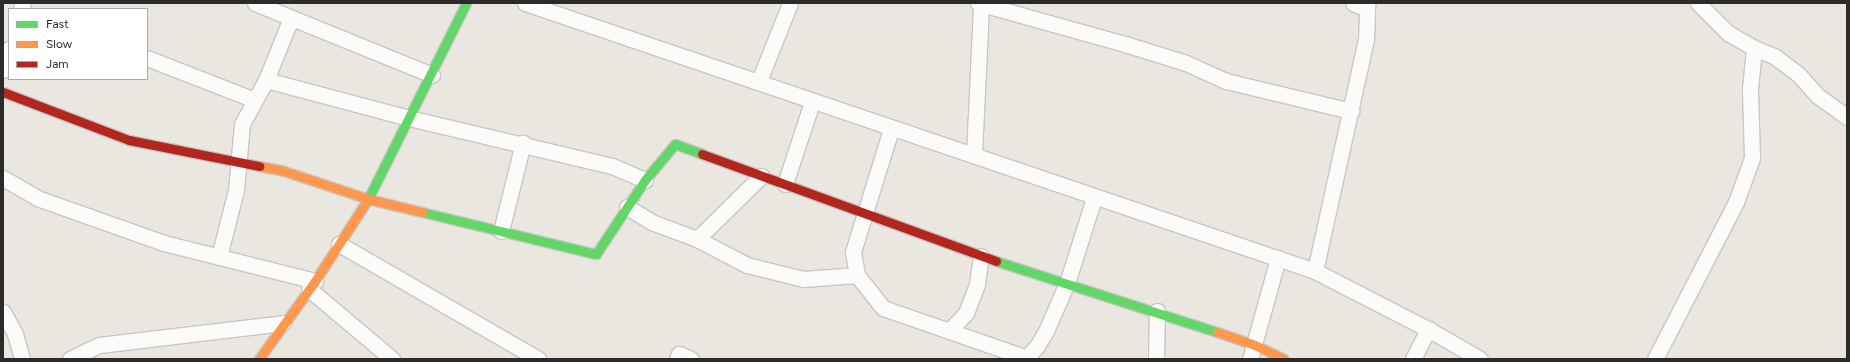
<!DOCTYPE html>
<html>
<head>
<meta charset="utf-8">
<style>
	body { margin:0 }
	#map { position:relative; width:1850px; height:362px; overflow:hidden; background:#eae7e0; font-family:Figtree,sans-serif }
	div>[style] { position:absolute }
	.roads { filter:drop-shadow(1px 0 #c7c6c6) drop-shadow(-1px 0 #c7c6c6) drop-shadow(0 1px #c7c6c6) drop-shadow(0 -1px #c7c6c6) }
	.street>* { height:15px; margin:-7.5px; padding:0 7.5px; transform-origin:7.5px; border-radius:7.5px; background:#fcfbfa }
	.fast>* { height:9px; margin:-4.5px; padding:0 4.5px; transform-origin:4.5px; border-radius:4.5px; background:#63d668 }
	.slow>* { height:9px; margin:-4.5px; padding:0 4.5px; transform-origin:4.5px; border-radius:4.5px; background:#ff974d }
	.jam>* { height:9px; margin:-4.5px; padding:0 4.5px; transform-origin:4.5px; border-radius:4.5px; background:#b3261e }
	span { translate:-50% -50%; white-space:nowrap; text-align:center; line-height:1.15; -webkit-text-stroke:3px #fff; paint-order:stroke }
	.frame { position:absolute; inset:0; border:4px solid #2b2b2b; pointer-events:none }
	.legend { position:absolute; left:8px; top:8px; width:140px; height:72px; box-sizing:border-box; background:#fff; border:1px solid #aaa; margin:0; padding:5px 7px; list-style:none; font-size:12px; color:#2b2b2b }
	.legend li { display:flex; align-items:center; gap:8px; height:20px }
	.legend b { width:20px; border:1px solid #aaa }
</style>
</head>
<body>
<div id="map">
	<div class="roads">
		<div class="street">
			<div style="left:255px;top:3px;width:191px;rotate:22.1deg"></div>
			<div style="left:525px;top:3px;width:834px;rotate:18.74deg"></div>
			<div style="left:1315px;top:271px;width:127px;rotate:27.2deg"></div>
			<div style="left:1428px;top:329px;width:60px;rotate:30deg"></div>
			<div style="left:978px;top:3px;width:153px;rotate:15.6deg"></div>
			<div style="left:1125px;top:44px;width:64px;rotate:17.3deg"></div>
			<div style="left:1186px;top:63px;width:44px;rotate:24.2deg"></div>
			<div style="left:1226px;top:81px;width:129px;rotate:13.5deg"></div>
			<div style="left:1353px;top:3px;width:15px;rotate:23deg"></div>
			<div style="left:1698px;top:3px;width:42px;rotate:45deg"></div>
			<div style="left:1728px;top:33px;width:30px;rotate:30deg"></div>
			<div style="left:1754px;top:48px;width:22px;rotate:22deg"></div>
			<div style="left:1774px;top:56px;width:30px;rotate:37deg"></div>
			<div style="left:1798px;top:74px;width:30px;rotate:48deg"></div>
			<div style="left:1818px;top:96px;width:36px;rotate:36deg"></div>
			<div style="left:21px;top:9px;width:6px;rotate:-72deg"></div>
			<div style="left:147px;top:58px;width:116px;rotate:21.3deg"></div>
			<div style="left:3px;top:70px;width:22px;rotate:-74deg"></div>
			<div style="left:266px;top:80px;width:148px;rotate:14.9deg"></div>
			<div style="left:409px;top:118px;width:209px;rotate:13.3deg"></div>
			<div style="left:612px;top:166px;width:36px;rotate:23deg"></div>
			<div style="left:759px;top:81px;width:84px;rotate:-68.3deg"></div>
			<div style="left:891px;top:129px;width:129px;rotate:107.2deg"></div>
			<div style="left:853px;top:252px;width:23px;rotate:80deg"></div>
			<div style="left:857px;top:275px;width:42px;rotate:51.8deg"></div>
			<div style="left:883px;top:308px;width:156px;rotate:19.1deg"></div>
			<div style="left:974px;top:155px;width:151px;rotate:-87.3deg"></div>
			<div style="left:3px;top:178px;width:39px;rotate:30deg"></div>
			<div style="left:37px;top:198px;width:135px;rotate:19.5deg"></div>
			<div style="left:164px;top:243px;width:156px;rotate:14.1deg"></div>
			<div style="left:785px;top:184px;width:86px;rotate:-71.8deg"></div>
			<div style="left:627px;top:207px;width:31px;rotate:31deg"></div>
			<div style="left:654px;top:223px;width:46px;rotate:20.4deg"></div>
			<div style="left:697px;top:239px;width:56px;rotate:27.5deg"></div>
			<div style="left:747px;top:265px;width:58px;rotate:14deg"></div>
			<div style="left:803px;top:279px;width:54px;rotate:-4.2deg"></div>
			<div style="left:501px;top:231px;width:91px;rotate:-76deg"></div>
			<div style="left:697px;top:239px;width:90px;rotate:-44.5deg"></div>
			<div style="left:339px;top:244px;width:230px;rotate:30deg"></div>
			<div style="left:219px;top:257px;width:69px;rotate:-75.8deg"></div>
			<div style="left:236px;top:190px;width:66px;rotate:-84.8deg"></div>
			<div style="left:242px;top:124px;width:50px;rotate:-61.4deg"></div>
			<div style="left:266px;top:80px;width:67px;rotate:-68deg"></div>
			<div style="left:1315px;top:271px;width:237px;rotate:-77.6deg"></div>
			<div style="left:1366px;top:40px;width:37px;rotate:-88deg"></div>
			<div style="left:309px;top:289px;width:109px;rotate:40.1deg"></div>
			<div style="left:3px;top:312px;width:25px;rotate:61deg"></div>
			<div style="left:15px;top:334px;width:26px;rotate:74deg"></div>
			<div style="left:950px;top:330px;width:23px;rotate:-47deg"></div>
			<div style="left:966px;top:313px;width:31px;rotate:-69deg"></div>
			<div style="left:977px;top:284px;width:28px;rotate:-82deg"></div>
			<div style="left:1026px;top:358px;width:16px;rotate:-47deg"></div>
			<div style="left:1037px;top:346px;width:17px;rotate:-59deg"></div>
			<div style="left:1046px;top:331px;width:52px;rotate:-66.4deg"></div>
			<div style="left:1067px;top:283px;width:89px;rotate:-72.4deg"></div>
			<div style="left:70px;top:359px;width:32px;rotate:-26deg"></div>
			<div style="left:99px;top:345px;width:185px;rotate:-6.8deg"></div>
			<div style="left:677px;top:359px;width:5px;rotate:-68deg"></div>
			<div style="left:679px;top:354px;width:13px;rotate:23deg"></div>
			<div style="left:1156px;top:359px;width:48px;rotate:-88.8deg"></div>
			<div style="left:1250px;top:359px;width:105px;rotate:-74.5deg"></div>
			<div style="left:1413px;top:359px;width:34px;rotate:-63deg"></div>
			<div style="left:1655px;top:359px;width:177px;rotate:-62.7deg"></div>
			<div style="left:1736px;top:202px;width:47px;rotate:-70deg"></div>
			<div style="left:1752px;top:158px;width:69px;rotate:-91.7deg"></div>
			<div style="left:1750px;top:89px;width:41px;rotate:-84.4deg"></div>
		</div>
		<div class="fast">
			<div style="left:368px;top:199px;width:219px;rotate:-63.4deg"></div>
			<div style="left:422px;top:212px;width:179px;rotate:13.6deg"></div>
			<div style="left:596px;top:254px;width:89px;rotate:-56.5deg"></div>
			<div style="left:645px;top:180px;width:47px;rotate:-50.2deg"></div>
			<div style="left:675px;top:144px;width:29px;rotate:20deg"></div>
			<div style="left:996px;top:261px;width:232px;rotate:17.8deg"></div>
		</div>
		<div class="slow">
			<div style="left:259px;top:166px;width:25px;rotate:11deg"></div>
			<div style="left:284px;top:171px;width:89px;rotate:18.4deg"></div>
			<div style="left:368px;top:199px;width:56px;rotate:13.5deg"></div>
			<div style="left:1217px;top:332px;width:40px;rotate:18.9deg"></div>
			<div style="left:1255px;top:345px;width:32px;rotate:26deg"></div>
			<div style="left:259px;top:359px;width:96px;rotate:-54.3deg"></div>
			<div style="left:315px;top:281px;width:98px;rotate:-57.1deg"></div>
		</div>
		<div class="jam">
			<div style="left:3px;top:92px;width:135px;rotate:20.9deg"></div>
			<div style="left:129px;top:140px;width:133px;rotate:11.3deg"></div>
			<div style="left:702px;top:154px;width:313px;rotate:20deg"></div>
		</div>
	</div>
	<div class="frame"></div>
	<ul class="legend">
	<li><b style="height:5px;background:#63d668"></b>Fast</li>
	<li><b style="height:5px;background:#ff974d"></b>Slow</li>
	<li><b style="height:5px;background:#b3261e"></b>Jam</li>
	</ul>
</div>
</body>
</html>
